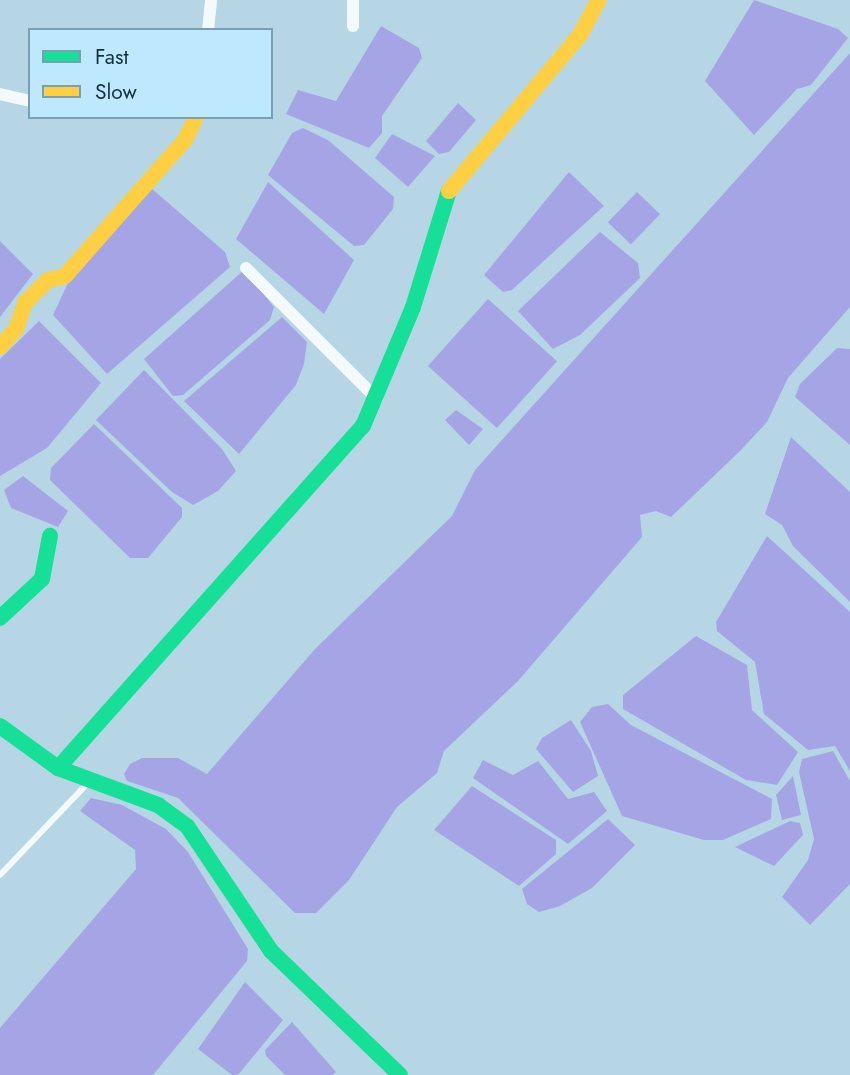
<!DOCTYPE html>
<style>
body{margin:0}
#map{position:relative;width:850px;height:1075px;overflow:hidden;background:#b6d6e6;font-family:Jost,sans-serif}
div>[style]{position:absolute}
.water>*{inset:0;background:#a5a5e6;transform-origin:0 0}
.lane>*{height:6px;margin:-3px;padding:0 3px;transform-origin:3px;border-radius:3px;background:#f4f9fb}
.street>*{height:12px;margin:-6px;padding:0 6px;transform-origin:6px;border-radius:6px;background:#f4f9fb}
.fast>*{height:16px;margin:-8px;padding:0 8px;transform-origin:8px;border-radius:8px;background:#16e098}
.slow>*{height:16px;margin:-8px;padding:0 8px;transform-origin:8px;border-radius:8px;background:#ffcf43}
span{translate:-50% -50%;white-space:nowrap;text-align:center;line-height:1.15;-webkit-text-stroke:5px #bde8fe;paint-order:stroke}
.legend{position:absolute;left:28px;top:28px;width:245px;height:91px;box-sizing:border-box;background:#bde8fe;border:2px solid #799fb2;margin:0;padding:9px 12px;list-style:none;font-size:21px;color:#123140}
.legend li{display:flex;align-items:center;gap:14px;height:35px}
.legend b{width:35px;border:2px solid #799fb2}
</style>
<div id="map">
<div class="water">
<i style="clip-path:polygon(754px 0,838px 29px,848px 38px,811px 85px,797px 89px,754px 135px,705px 81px)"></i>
<i style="clip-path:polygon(381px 26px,419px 48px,422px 58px,382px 116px,382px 133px,369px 148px,286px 114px,298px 90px,336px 101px)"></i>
<i style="clip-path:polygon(850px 53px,850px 307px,788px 378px,767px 422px,741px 450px,671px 517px,656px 511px,640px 515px,642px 537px,518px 681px,444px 751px,437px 773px,397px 807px,349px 880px,316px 913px,295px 913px,178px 798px,127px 781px,124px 774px,130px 764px,142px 758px,178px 758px,207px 774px,315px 649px,452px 516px,475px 470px)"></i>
<i style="clip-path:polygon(458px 103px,476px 120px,449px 152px,439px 154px,426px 141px)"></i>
<i style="clip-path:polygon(303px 128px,328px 140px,394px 197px,393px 209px,364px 245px,354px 246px,268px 175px,292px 133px)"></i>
<i style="clip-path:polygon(392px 134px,435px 156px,408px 187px,375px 158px)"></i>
<i style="clip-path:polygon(569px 172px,604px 206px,512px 290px,503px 292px,484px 275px)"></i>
<i style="clip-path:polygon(268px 182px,354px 260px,324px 314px,236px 239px)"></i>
<i style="clip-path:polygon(151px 188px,225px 252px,230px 267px,107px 374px,53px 315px,74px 270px)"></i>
<i style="left:637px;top:192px;width:32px;height:42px;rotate:44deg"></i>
<i style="clip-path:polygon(600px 232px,638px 263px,640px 278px,580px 335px,553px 349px,518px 311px)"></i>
<i style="clip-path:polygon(0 241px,33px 274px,0 317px)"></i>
<i style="clip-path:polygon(244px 270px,274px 307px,270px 320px,183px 395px,173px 396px,144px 359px)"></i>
<i style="left:488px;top:299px;width:93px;height:90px;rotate:42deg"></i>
<i style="clip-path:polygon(282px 317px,307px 342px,304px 364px,296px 385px,239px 454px,184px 401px)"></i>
<i style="clip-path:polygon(39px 321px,101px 383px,47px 448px,0 476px,0 359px)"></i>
<i style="clip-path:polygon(837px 348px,850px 349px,850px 445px,795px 397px,800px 384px)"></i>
<i style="clip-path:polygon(144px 370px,222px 449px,236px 471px,218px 491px,193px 505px,172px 492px,96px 420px)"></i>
<i style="clip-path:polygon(456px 410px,483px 429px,469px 445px,445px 420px)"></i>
<i style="clip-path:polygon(94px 424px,182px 508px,182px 517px,148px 558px,130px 558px,50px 480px,51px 468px)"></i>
<i style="clip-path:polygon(791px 437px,850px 492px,850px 602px,793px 546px,782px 525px,765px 514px)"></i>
<i style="clip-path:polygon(23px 476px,68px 511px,58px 527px,11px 508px,4px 490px)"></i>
<i style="clip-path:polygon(767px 536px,850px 612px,850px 771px,835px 746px,808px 750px,764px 714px,755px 662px,717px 631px,716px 622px)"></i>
<i style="clip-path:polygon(696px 636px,747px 665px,752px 710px,798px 752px,777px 785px,746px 780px,623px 709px,623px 695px)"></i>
<i style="clip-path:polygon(608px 704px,631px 725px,772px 799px,771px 819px,723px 840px,704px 840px,622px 816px,580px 722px,592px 707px)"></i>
<i style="clip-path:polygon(571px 720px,591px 751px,598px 776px,573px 792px,536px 749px,542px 738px)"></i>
<i style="clip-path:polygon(833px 751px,850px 781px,850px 884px,810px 925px,782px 897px,808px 860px,814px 839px,799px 772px,802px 759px)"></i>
<i style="clip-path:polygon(483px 760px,513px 775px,538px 761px,568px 799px,594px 792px,607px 811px,568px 844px,473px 778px)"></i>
<i style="clip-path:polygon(793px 776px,801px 815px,782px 820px,776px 795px)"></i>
<i style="clip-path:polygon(472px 786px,556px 840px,556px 854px,519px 886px,434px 830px)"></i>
<i style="clip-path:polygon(91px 798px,122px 805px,166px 829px,188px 852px,248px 949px,247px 961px,153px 1075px,0 1075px,0 1028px,136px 869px,135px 850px,80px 811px)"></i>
<i style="clip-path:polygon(608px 819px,635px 845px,592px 888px,560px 906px,539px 912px,527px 904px,522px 889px)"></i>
<i style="clip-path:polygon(790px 821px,800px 823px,803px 835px,774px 866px,735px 847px)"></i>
<i style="clip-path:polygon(245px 982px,283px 1020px,238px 1075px,232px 1075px,198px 1049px)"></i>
<i style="clip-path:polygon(292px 1022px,336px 1072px,333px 1075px,285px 1075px,266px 1056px,265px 1050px)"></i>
</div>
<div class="lane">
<i style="left:0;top:875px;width:127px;rotate:-46.3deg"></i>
</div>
<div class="street">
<i style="left:353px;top:0;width:26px;rotate:90deg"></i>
<i style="left:208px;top:30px;width:30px;rotate:-84deg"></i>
<i style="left:0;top:94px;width:31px;rotate:13deg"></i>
<i style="left:246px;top:268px;width:185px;rotate:45deg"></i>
</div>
<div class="fast">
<i style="left:0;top:618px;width:57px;rotate:-42.9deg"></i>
<i style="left:42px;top:579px;width:44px;rotate:-79.5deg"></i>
<i style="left:0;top:726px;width:72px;rotate:35.9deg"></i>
<i style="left:58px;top:768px;width:107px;rotate:20.3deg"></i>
<i style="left:158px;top:805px;width:36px;rotate:36deg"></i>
<i style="left:187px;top:826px;width:151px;rotate:56.1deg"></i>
<i style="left:271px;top:951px;width:179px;rotate:43.9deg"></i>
<i style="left:58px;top:768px;width:458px;rotate:-48.3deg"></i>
<i style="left:363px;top:426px;width:129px;rotate:-67.2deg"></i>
<i style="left:413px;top:307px;width:121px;rotate:-72.8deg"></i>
</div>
<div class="slow">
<i style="left:449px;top:191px;width:204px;rotate:-50deg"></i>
<i style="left:580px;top:35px;width:40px;rotate:-62deg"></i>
<i style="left:0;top:347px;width:24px;rotate:-48deg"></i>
<i style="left:16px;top:329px;width:28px;rotate:-71deg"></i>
<i style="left:25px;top:303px;width:33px;rotate:-45deg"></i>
<i style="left:48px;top:280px;width:17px;rotate:-13deg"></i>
<i style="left:65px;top:276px;width:181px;rotate:-48.6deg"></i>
<i style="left:185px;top:140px;width:25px;rotate:-64deg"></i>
</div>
<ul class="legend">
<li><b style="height:9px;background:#16e098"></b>Fast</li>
<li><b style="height:9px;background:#ffcf43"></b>Slow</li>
</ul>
</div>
